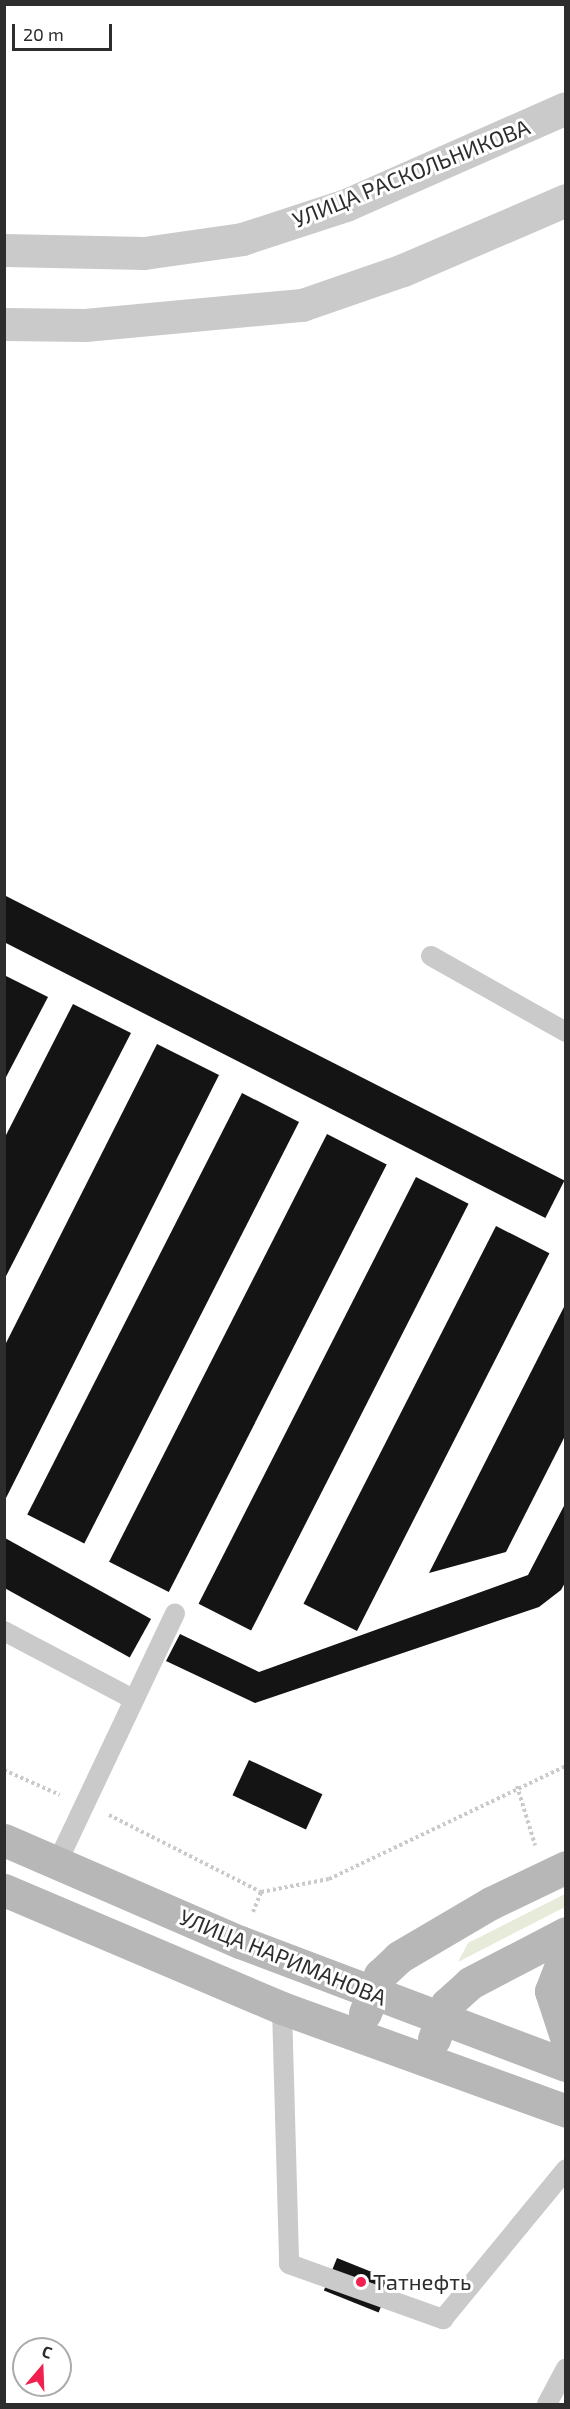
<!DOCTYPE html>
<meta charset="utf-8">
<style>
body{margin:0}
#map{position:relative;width:570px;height:2409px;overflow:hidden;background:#fff;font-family:"Exo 2",sans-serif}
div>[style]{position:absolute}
.green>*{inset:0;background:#e6ecd9}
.building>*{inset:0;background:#141414;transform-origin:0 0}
.path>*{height:4px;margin-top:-2px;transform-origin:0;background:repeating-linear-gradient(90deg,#cacaca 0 3px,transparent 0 6px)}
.service>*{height:20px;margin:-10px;padding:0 10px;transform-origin:10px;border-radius:10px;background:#cacaca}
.tertiary>*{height:33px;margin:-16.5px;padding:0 16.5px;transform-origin:16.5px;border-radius:16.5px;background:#cacaca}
.secondary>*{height:33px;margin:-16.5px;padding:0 16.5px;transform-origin:16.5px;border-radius:16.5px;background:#b7b7b7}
.dots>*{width:16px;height:16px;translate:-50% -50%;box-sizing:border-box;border:3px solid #fff;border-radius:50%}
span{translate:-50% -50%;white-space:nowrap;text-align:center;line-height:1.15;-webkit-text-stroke:6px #fff;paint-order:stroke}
.street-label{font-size:22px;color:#2d2d2d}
.poi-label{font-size:22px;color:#2d2d2d}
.left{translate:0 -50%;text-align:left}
.frame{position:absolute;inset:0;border:6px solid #2d2d2d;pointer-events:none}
.north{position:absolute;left:12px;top:2337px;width:60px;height:60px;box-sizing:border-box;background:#fff;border:2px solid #ababab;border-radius:50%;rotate:19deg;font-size:16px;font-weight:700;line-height:24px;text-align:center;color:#2d2d2d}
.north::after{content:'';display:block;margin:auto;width:21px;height:27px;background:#f2204e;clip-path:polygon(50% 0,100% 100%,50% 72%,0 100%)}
.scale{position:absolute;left:12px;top:24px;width:100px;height:27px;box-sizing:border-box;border:3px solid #2d2d2d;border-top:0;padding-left:8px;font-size:18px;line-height:21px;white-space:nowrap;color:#2d2d2d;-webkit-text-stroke:4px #fff;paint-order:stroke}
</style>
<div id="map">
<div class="green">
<i style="clip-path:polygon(565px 1894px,565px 1907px,458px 1962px,468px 1943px)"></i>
</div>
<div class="building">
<i style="left:4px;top:895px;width:629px;height:42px;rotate:27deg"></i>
<i style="clip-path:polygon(4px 975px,48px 997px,4px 1081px)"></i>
<i style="clip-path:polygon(73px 1004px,131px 1033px,4px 1280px,4px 1139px)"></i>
<i style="clip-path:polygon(157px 1044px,219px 1075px,4px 1502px,4px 1347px)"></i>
<i style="left:242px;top:1093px;width:64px;height:473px;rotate:27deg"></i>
<i style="left:327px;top:1134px;width:67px;height:480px;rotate:27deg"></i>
<i style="left:416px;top:1177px;width:59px;height:479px;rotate:27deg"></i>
<i style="left:496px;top:1226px;width:60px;height:424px;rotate:27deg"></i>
<i style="clip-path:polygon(566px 1303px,566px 1434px,506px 1552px,429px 1573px)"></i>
<i style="clip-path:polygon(566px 1502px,566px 1581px,561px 1590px,539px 1607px,255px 1703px,166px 1661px,180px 1634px,259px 1672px,528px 1575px)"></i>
<i style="left:5px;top:1538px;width:167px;height:44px;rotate:29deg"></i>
<i style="left:249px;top:1760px;width:81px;height:39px;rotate:25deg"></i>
<i style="left:337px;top:2258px;width:59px;height:35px;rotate:22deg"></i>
</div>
<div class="path">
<i style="left:4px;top:1770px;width:61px;rotate:24.1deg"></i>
<i style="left:517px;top:1786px;width:62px;rotate:73deg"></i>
<i style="left:109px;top:1815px;width:170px;rotate:26.9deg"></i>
<i style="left:253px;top:1912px;width:22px;rotate:-68deg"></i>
<i style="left:261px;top:1892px;width:69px;rotate:-10.8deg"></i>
<i style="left:329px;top:1879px;width:263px;rotate:-25.5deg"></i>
</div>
<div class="service">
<i style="left:431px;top:956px;width:155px;rotate:29.4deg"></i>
<i style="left:4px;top:1631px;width:146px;rotate:27.8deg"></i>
<i style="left:57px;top:1863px;width:276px;rotate:-64.7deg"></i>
<i style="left:282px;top:2008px;width:256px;rotate:88.4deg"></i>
<i style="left:289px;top:2264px;width:164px;rotate:19.7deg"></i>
<i style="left:443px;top:2319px;width:194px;rotate:-50.6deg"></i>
<i style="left:547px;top:2404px;width:40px;rotate:-62deg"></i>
</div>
<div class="tertiary">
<i style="left:4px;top:250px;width:140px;rotate:1.2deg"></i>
<i style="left:144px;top:253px;width:99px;rotate:-8.1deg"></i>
<i style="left:242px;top:239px;width:109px;rotate:-18.1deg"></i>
<i style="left:346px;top:205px;width:240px;rotate:-23.8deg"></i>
<i style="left:4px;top:324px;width:81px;rotate:0.7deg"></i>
<i style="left:85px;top:325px;width:218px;rotate:-5.3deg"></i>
<i style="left:302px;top:305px;width:107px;rotate:-19.1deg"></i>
<i style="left:403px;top:270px;width:177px;rotate:-23.2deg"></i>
</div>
<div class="secondary">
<i style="left:4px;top:1840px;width:257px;rotate:23.4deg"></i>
<i style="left:240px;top:1942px;width:348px;rotate:20.7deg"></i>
<i style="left:4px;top:1890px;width:302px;rotate:23deg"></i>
<i style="left:282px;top:2008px;width:302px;rotate:19.9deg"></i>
<i style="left:566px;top:1952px;width:42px;rotate:111deg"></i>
<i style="left:551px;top:1991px;width:48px;rotate:71.9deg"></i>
<i style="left:365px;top:2013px;width:41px;rotate:-68.5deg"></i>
<i style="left:380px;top:1975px;width:26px;rotate:-43deg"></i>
<i style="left:399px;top:1957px;width:107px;rotate:-30.4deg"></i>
<i style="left:491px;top:1903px;width:83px;rotate:-25.6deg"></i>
<i style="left:434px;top:2039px;width:37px;rotate:-70deg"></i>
<i style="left:447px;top:2004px;width:31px;rotate:-42deg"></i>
<i style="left:470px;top:1983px;width:108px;rotate:-27.5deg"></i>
</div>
<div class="dots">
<i style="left:361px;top:2282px;background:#f2204e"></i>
</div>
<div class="street-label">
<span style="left:411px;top:173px;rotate:-22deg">УЛИЦА РАСКОЛЬНИКОВА</span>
<span style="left:283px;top:1957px;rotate:22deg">УЛИЦА НАРИМАНОВА</span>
</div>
<div class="poi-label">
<span class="left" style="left:373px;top:2282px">Татнефть</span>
</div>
<div class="frame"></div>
<div class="north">С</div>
<div class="scale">20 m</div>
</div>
